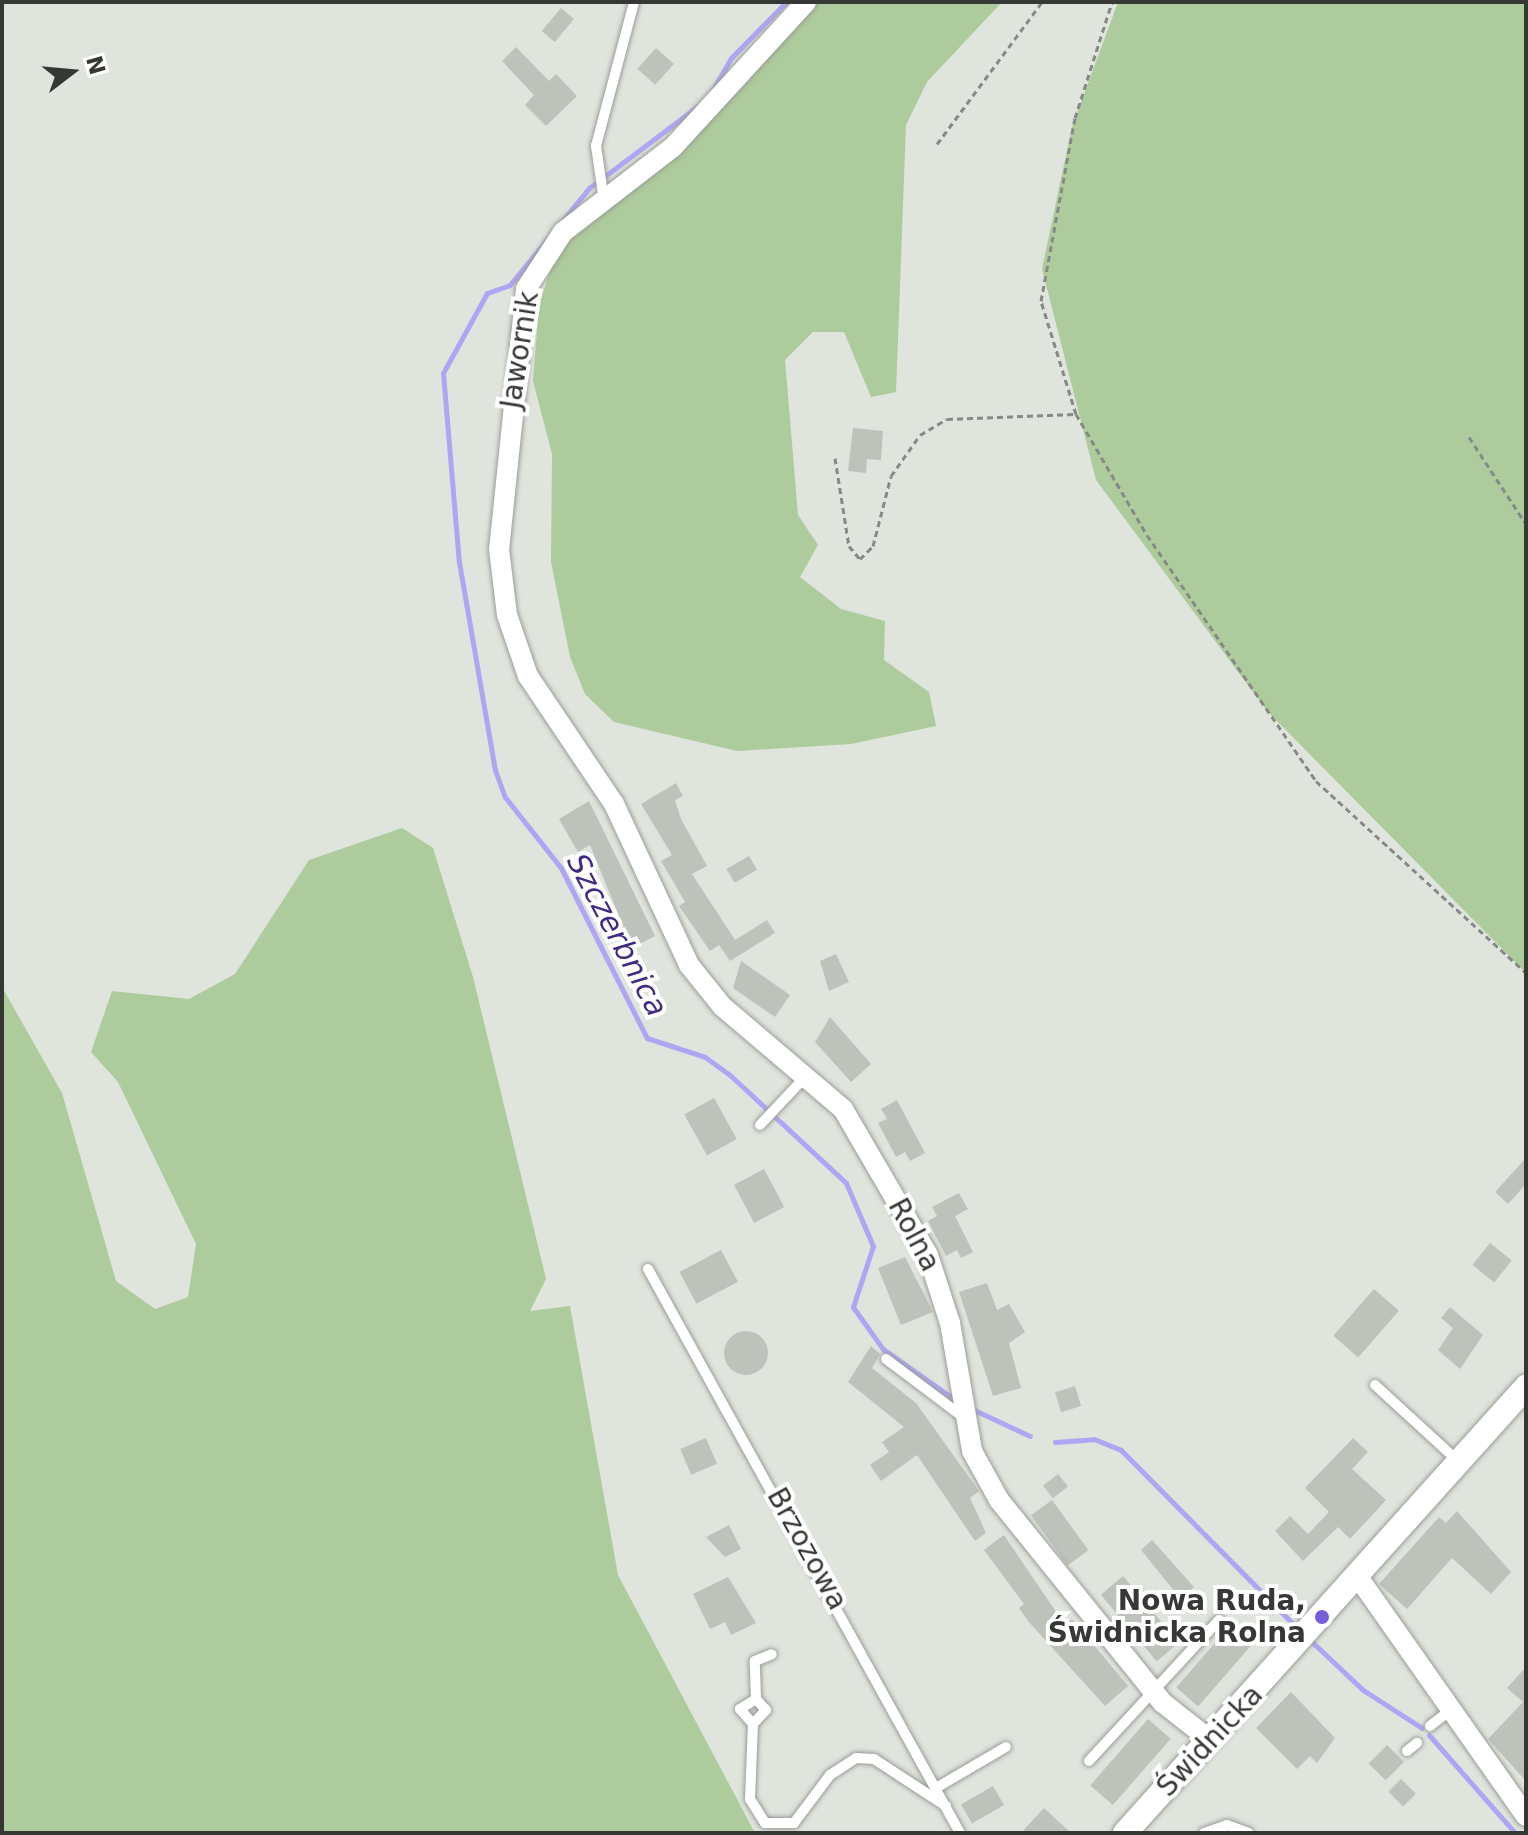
<!DOCTYPE html>
<meta charset="utf-8">
<style>
body{margin:0}
#map{position:relative;width:1528px;height:1835px;overflow:hidden;background:#dfe4dd;font-family:"DejaVu Sans",sans-serif}
div>[style]{position:absolute}
.green>*{inset:0;background:#adcb9c}
.stream>*{height:5px;margin:-2.5px;padding:0 2.5px;transform-origin:2.5px;border-radius:2.5px;background:#b0a5f3}
.building>*{inset:0;background:#bdc2bb;transform-origin:0 0}
.round{border-radius:50%}
.path>*{height:3px;margin-top:-1.5px;transform-origin:0;background:repeating-linear-gradient(90deg,#868985 0 6px,transparent 0 10px)}
.roads{filter:drop-shadow(0 0 2px #999e97) drop-shadow(0 0 2px #999e97)}
.service>*{height:10px;margin:-5px;padding:0 5px;transform-origin:5px;border-radius:5px;background:#fff}
.minor>*{height:20px;margin:-10px;padding:0 10px;transform-origin:10px;border-radius:10px;background:#fff}
.tertiary>*{height:24px;margin:-12px;padding:0 12px;transform-origin:12px;border-radius:12px;background:#fff}
.dots>*{width:22px;height:22px;translate:-50% -50%;box-sizing:border-box;border:4px solid #fff;border-radius:50%}
span{translate:-50% -50%;white-space:nowrap;text-align:center;line-height:1.15;-webkit-text-stroke:8px #fff;paint-order:stroke}
.street-label{font-size:28px;color:#363835}
.poi-label{font-size:28px;color:#363835;font-weight:700}
.right{translate:-100% -50%;text-align:right}
.water-label{font-size:30px;color:#412a82;font-style:italic}
.frame{position:absolute;inset:0;border:4px solid #363835;pointer-events:none}
.north{position:absolute;left:32px;top:32px;width:80px;height:80px;-webkit-text-stroke:6px #fff;paint-order:stroke;rotate:74deg;font-size:22px;font-weight:700;line-height:32px;text-align:center;color:#363835}
.north::after{content:'';display:block;margin:auto;width:28px;height:36px;background:#363835;clip-path:polygon(50% 0,100% 100%,50% 72%,0 100%)}
</style>
<div id="map">
<div class="green">
<i style="clip-path:polygon(806px 2px,1002px 2px,927px 82px,906px 125px,896px 392px,871px 397px,844px 332px,813px 332px,785px 360px,798px 515px,818px 545px,800px 577px,841px 609px,885px 621px,884px 660px,929px 692px,936px 726px,851px 744px,737px 751px,614px 722px,585px 694px,570px 657px,551px 562px,552px 454px,533px 381px,539px 305px,563px 232px,664px 153px)"></i>
<i style="clip-path:polygon(1118px 2px,1526px 2px,1526px 973px,1267px 711px,1096px 480px,1042px 269px,1072px 127px)"></i>
<i style="clip-path:polygon(402px 828px,433px 848px,473px 977px,546px 1279px,530px 1311px,570px 1306px,618px 1575px,755px 1833px,2px 1833px,2px 987px,62px 1093px,116px 1281px,155px 1309px,188px 1297px,196px 1244px,118px 1082px,91px 1052px,112px 991px,189px 999px,235px 974px,309px 860px)"></i>
</div>
<div class="stream">
<i style="left:711px;top:93px;width:40px;rotate:-60.3deg"></i>
<i style="left:731px;top:58px;width:78px;rotate:-45.5deg"></i>
<i style="left:698px;top:106px;width:136px;rotate:143deg"></i>
<i style="left:589px;top:188px;width:125px;rotate:129.2deg"></i>
<i style="left:510px;top:285px;width:24px;rotate:161deg"></i>
<i style="left:487px;top:293px;width:91px;rotate:118.8deg"></i>
<i style="left:443px;top:373px;width:190px;rotate:85.2deg"></i>
<i style="left:459px;top:562px;width:211px;rotate:80.2deg"></i>
<i style="left:495px;top:770px;width:29px;rotate:70deg"></i>
<i style="left:505px;top:797px;width:90px;rotate:51.7deg"></i>
<i style="left:561px;top:868px;width:191px;rotate:63.2deg"></i>
<i style="left:647px;top:1038px;width:61px;rotate:18.1deg"></i>
<i style="left:705px;top:1057px;width:32px;rotate:36deg"></i>
<i style="left:731px;top:1076px;width:157px;rotate:42.9deg"></i>
<i style="left:846px;top:1183px;width:69px;rotate:66.8deg"></i>
<i style="left:873px;top:1246px;width:64px;rotate:108.2deg"></i>
<i style="left:853px;top:1307px;width:52px;rotate:54.5deg"></i>
<i style="left:883px;top:1349px;width:92px;rotate:35.2deg"></i>
<i style="left:970px;top:1408px;width:66px;rotate:25deg"></i>
<i style="left:1055px;top:1442px;width:39px;rotate:-4deg"></i>
<i style="left:1094px;top:1439px;width:29px;rotate:22deg"></i>
<i style="left:1121px;top:1450px;width:255px;rotate:45.3deg"></i>
<i style="left:1310px;top:1640px;width:73px;rotate:43.3deg"></i>
<i style="left:1363px;top:1690px;width:70px;rotate:32.8deg"></i>
<i style="left:1429px;top:1735px;width:130px;rotate:48.7deg"></i>
</div>
<div class="building">
<i style="left:561px;top:8px;width:17px;height:30px;rotate:40deg"></i>
<i style="clip-path:polygon(516px 47px,549px 81px,556px 74px,577px 96px,546px 126px,525px 105px,534px 95px,502px 61px)"></i>
<i style="left:656px;top:48px;width:24px;height:28px;rotate:42deg"></i>
<i style="clip-path:polygon(853px 428px,883px 431px,881px 460px,867px 459px,866px 473px,848px 471px)"></i>
<i style="clip-path:polygon(676px 783px,683px 796px,675px 800px,681px 819px,707px 866px,692px 874px,735px 940px,767px 920px,775px 933px,730px 961px,719px 945px,710px 951px,679px 906px,685px 902px,661px 861px,672px 855px,641px 804px)"></i>
<i style="clip-path:polygon(589px 801px,655px 936px,632px 948px,590px 845px,578px 852px,559px 819px)"></i>
<i style="left:749px;top:856px;width:16px;height:26px;rotate:60deg"></i>
<i style="clip-path:polygon(836px 954px,849px 982px,829px 991px,820px 961px)"></i>
<i style="clip-path:polygon(741px 961px,790px 995px,775px 1017px,733px 988px)"></i>
<i style="clip-path:polygon(830px 1017px,871px 1064px,851px 1082px,815px 1042px)"></i>
<i style="left:714px;top:1098px;width:47px;height:34px;rotate:61deg"></i>
<i style="clip-path:polygon(897px 1100px,925px 1153px,910px 1161px,905px 1152px,896px 1157px,878px 1123px,887px 1119px,881px 1109px)"></i>
<i style="clip-path:polygon(1526px 1158px,1526px 1184px,1508px 1204px,1495px 1192px)"></i>
<i style="left:764px;top:1169px;width:43px;height:34px;rotate:62deg"></i>
<i style="clip-path:polygon(959px 1193px,968px 1209px,955px 1216px,973px 1252px,961px 1258px,957px 1250px,946px 1256px,928px 1221px,937px 1216px,932px 1207px)"></i>
<i style="left:1490px;top:1243px;width:28px;height:28px;rotate:39deg"></i>
<i style="left:721px;top:1250px;width:36px;height:47px;rotate:62deg"></i>
<i style="clip-path:polygon(905px 1257px,933px 1312px,901px 1325px,878px 1268px)"></i>
<i style="clip-path:polygon(987px 1283px,997px 1310px,1009px 1304px,1025px 1332px,1009px 1343px,1021px 1388px,993px 1396px,959px 1292px)"></i>
<i style="left:1374px;top:1289px;width:33px;height:62px;rotate:41deg"></i>
<i style="clip-path:polygon(1450px 1307px,1483px 1335px,1460px 1369px,1438px 1350px,1453px 1328px,1441px 1318px)"></i>
<i class="round" style="left:724px;top:1331px;width:44px;height:44px"></i>
<i style="clip-path:polygon(871px 1346px,880px 1354px,872px 1368px,916px 1403px,979px 1491px,970px 1498px,986px 1533px,975px 1541px,917px 1455px,881px 1481px,870px 1465px,889px 1452px,882px 1442px,904px 1427px,848px 1382px)"></i>
<i style="left:1075px;top:1386px;width:21px;height:21px;rotate:73deg"></i>
<i style="left:706px;top:1438px;width:28px;height:28px;rotate:67deg"></i>
<i style="clip-path:polygon(1353px 1438px,1368px 1452px,1352px 1469px,1386px 1500px,1350px 1539px,1338px 1527px,1303px 1561px,1275px 1531px,1290px 1516px,1308px 1534px,1329px 1512px,1305px 1488px)"></i>
<i style="left:1058px;top:1474px;width:16px;height:19px;rotate:52deg"></i>
<i style="left:1052px;top:1500px;width:62px;height:26px;rotate:54deg"></i>
<i style="clip-path:polygon(1457px 1511px,1511px 1572px,1491px 1594px,1452px 1558px,1407px 1609px,1379px 1584px,1439px 1517px,1446px 1523px)"></i>
<i style="clip-path:polygon(729px 1525px,741px 1549px,725px 1557px,706px 1537px)"></i>
<i style="clip-path:polygon(1004px 1535px,1065px 1625px,1072px 1619px,1128px 1686px,1105px 1706px,1028px 1621px,1019px 1608px,1024px 1604px,984px 1550px)"></i>
<i style="clip-path:polygon(1152px 1540px,1194px 1587px,1180px 1598px,1141px 1550px)"></i>
<i style="left:1123px;top:1576px;width:87px;height:29px;rotate:50deg"></i>
<i style="clip-path:polygon(728px 1577px,756px 1623px,731px 1635px,725px 1622px,710px 1629px,693px 1594px)"></i>
<i style="left:1234px;top:1621px;width:29px;height:88px;rotate:41deg"></i>
<i style="clip-path:polygon(1526px 1667px,1526px 1781px,1488px 1739px,1523px 1702px,1507px 1688px)"></i>
<i style="clip-path:polygon(1291px 1692px,1335px 1738px,1317px 1763px,1310px 1756px,1297px 1769px,1256px 1728px)"></i>
<i style="left:1148px;top:1719px;width:30px;height:88px;rotate:41deg"></i>
<i style="left:1387px;top:1745px;width:24px;height:26px;rotate:45deg"></i>
<i style="left:1401px;top:1779px;width:21px;height:18px;rotate:45deg"></i>
<i style="left:993px;top:1786px;width:22px;height:37px;rotate:60deg"></i>
<i style="clip-path:polygon(1044px 1808px,1071px 1833px,1021px 1833px)"></i>
</div>
<div class="path">
<i style="left:937px;top:144px;width:177px;rotate:-53.5deg"></i>
<i style="left:1076px;top:414px;width:140px;rotate:59.6deg"></i>
<i style="left:1147px;top:535px;width:298px;rotate:55.5deg"></i>
<i style="left:1316px;top:781px;width:285px;rotate:42.4deg"></i>
<i style="left:1469px;top:437px;width:104px;rotate:56.8deg"></i>
<i style="left:835px;top:458px;width:89px;rotate:81deg"></i>
<i style="left:849px;top:546px;width:17px;rotate:50deg"></i>
<i style="left:860px;top:559px;width:18px;rotate:-45deg"></i>
<i style="left:873px;top:546px;width:72px;rotate:-75.6deg"></i>
<i style="left:891px;top:476px;width:50px;rotate:-54.7deg"></i>
<i style="left:920px;top:435px;width:31px;rotate:-31deg"></i>
<i style="left:947px;top:419px;width:129px;rotate:-2.2deg"></i>
<i style="left:1076px;top:414px;width:118px;rotate:-107.2deg"></i>
<i style="left:1041px;top:301px;width:186px;rotate:-79.5deg"></i>
<i style="left:1075px;top:118px;width:122px;rotate:-72.3deg"></i>
</div>
<div class="roads">
<div class="service">
<i style="left:603px;top:194px;width:49px;rotate:-98.3deg"></i>
<i style="left:596px;top:146px;width:149px;rotate:-75.2deg"></i>
<i style="left:760px;top:1125px;width:69px;rotate:-46.8deg"></i>
<i style="left:648px;top:1269px;width:645px;rotate:61.05deg"></i>
<i style="left:886px;top:1359px;width:96px;rotate:37deg"></i>
<i style="left:1375px;top:1385px;width:114px;rotate:42.5deg"></i>
<i style="left:756px;top:1699px;width:38px;rotate:-92deg"></i>
<i style="left:755px;top:1661px;width:18px;rotate:-22deg"></i>
<i style="left:753px;top:1724px;width:20px;rotate:-131deg"></i>
<i style="left:740px;top:1709px;width:19px;rotate:-32deg"></i>
<i style="left:756px;top:1699px;width:15px;rotate:48deg"></i>
<i style="left:766px;top:1710px;width:19px;rotate:133deg"></i>
<i style="left:753px;top:1724px;width:75px;rotate:92.3deg"></i>
<i style="left:750px;top:1799px;width:28px;rotate:58deg"></i>
<i style="left:765px;top:1823px;width:29px"></i>
<i style="left:794px;top:1823px;width:60px;rotate:-53.1deg"></i>
<i style="left:830px;top:1775px;width:31px;rotate:-33deg"></i>
<i style="left:856px;top:1758px;width:18px;rotate:3deg"></i>
<i style="left:874px;top:1759px;width:86px;rotate:33.1deg"></i>
<i style="left:1430px;top:1726px;width:23px;rotate:-38deg"></i>
<i style="left:1407px;top:1751px;width:13px;rotate:-39deg"></i>
<i style="left:1089px;top:1761px;width:192px;rotate:-47.3deg"></i>
<i style="left:936px;top:1788px;width:81px;rotate:-30.4deg"></i>
<i style="left:1204px;top:1833px;width:24px;rotate:-19deg"></i>
<i style="left:1227px;top:1825px;width:23px;rotate:20deg"></i>
</div>
<div class="minor">
<i style="left:806px;top:2px;width:197px;rotate:132.5deg"></i>
<i style="left:673px;top:147px;width:139px;rotate:142.3deg"></i>
<i style="left:563px;top:232px;width:68px;rotate:123deg"></i>
<i style="left:526px;top:289px;width:261px;rotate:95.9deg"></i>
<i style="left:499px;top:549px;width:66px;rotate:83.1deg"></i>
<i style="left:507px;top:615px;width:65px;rotate:71deg"></i>
<i style="left:528px;top:676px;width:154px;rotate:56.1deg"></i>
<i style="left:614px;top:804px;width:178px;rotate:65deg"></i>
<i style="left:689px;top:965px;width:53px;rotate:51.2deg"></i>
<i style="left:722px;top:1006px;width:159px;rotate:40.4deg"></i>
<i style="left:843px;top:1109px;width:169px;rotate:59.8deg"></i>
<i style="left:928px;top:1255px;width:71px;rotate:72.1deg"></i>
<i style="left:950px;top:1323px;width:130px;rotate:80.2deg"></i>
<i style="left:972px;top:1451px;width:56px;rotate:61.1deg"></i>
<i style="left:999px;top:1500px;width:261px;rotate:51.1deg"></i>
<i style="left:1163px;top:1703px;width:60px;rotate:38.2deg"></i>
<i style="left:1358px;top:1577px;width:292px;rotate:54.9deg"></i>
</div>
<div class="tertiary">
<i style="left:1125px;top:1833px;width:600px;rotate:-48.04deg"></i>
</div>
</div>
<div class="dots">
<i style="left:1322px;top:1617px;background:#785dd8"></i>
</div>
<div class="street-label">
<span style="left:520px;top:350px;rotate:-81deg">Jawornik</span>
<span style="left:914px;top:1235px;rotate:62deg">Rolna</span>
<span style="left:807px;top:1549px;rotate:61deg">Brzozowa</span>
<span style="left:1210px;top:1741px;rotate:-47deg">Świdnicka</span>
</div>
<div class="poi-label">
<span class="right" style="left:1306px;top:1617px">Nowa Ruda,<br>Świdnicka Rolna</span>
</div>
<div class="water-label">
<span style="left:617px;top:935px;rotate:62deg">Szczerbnica</span>
</div>
<div class="frame"></div>
<div class="north">N</div>
</div>
